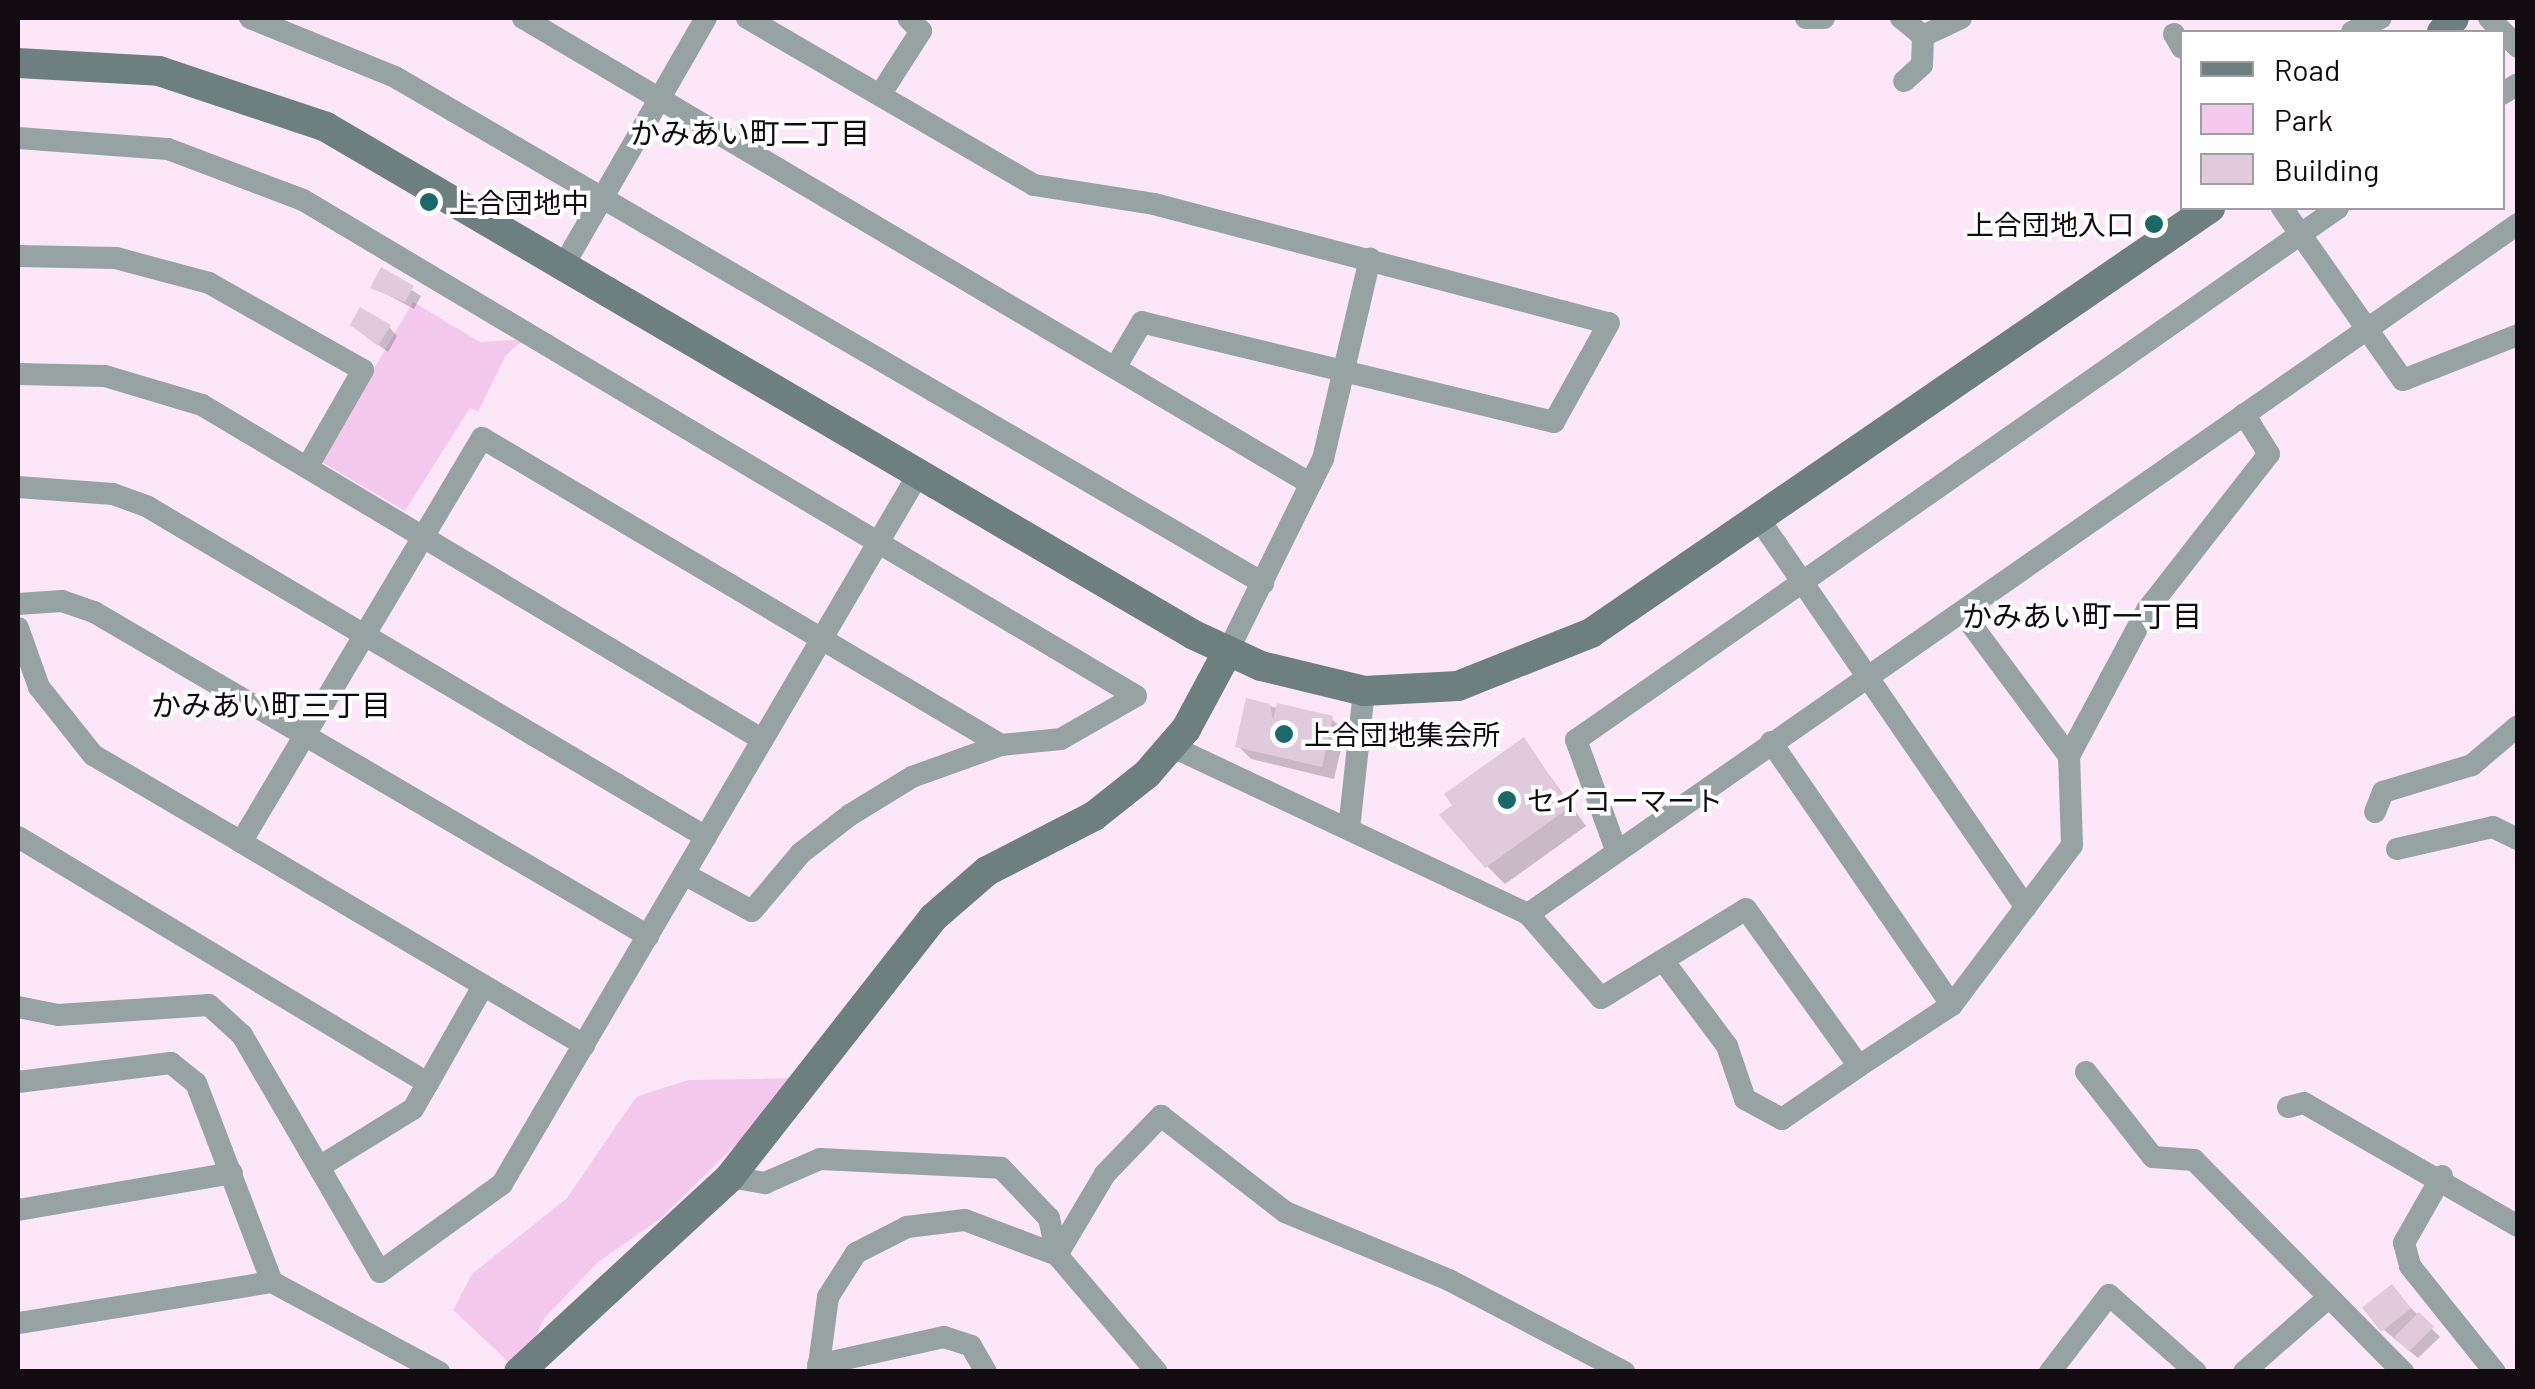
<!DOCTYPE html>
<meta charset="utf-8">
<style>
body{margin:0}
#map{position:relative;width:2535px;height:1389px;overflow:hidden;background:#fce7f8;font-family:Barlow,"Noto Sans JP",sans-serif}
div>[style]{position:absolute}
.green>*{inset:0;background:#f5c9ed}
.shadow>*{inset:0;background:#0003}
.building>*{inset:0;background:#dfcbdc;transform-origin:0 0}
.street>*{height:22px;margin:-11px;padding:0 11px;transform-origin:11px;border-radius:11px;background:#97a3a3}
.secondary>*{height:30px;margin:-15px;padding:0 15px;transform-origin:15px;border-radius:15px;background:#6d7f7f}
.dots>*{width:28px;height:28px;translate:-50% -50%;box-sizing:border-box;border:5px solid #fff;border-radius:50%}
span{translate:-50% -50%;white-space:nowrap;text-align:center;line-height:1.15;-webkit-text-stroke:8px #fff;paint-order:stroke}
.poi-label{font-size:28px;color:#120c11}
.left{translate:0 -50%;text-align:left}
.right{translate:-100% -50%;text-align:right}
.neighbourhood-label{font-size:30px;color:#120c11}
.frame{position:absolute;inset:0;border:20px solid #120c11;pointer-events:none}
.legend{position:absolute;left:2180px;top:30px;width:325px;height:180px;box-sizing:border-box;background:#fff;border:2px solid #a09ea0;margin:0;padding:12px 18px;list-style:none;font-size:30px;color:#120c11}
.legend li{display:flex;align-items:center;gap:20px;height:50px}
.legend b{width:50px;border:2px solid #a09ea0}
</style>
<div id="map">
<div class="green">
<i style="clip-path:polygon(413px 302px,480px 342px,525px 339px,506px 355px,478px 412px,470px 408px,405px 511px,320px 461px)"></i>
<i style="clip-path:polygon(804px 1078px,661px 1218px,597px 1263px,544px 1319px,518px 1371px,453px 1310px,472px 1274px,567px 1198px,636px 1097px,688px 1080px)"></i>
</div>
<div class="shadow">
<i style="clip-path:polygon(382px 271px,421px 296px,414px 309px,373px 287px)"></i>
<i style="clip-path:polygon(389px 327px,397px 336px,388px 352px,361px 332px)"></i>
<i style="clip-path:polygon(1269px 706px,1332px 719px,1345px 732px,1334px 779px,1251px 759px,1238px 746px)"></i>
<i style="clip-path:polygon(1524px 740px,1586px 826px,1505px 884px,1487px 866px)"></i>
<i style="clip-path:polygon(2399px 1296px,2440px 1337px,2418px 1358px,2384px 1330px)"></i>
</div>
<div class="building">
<i style="clip-path:polygon(381px 267px,414px 286px,405px 302px,370px 288px)"></i>
<i style="clip-path:polygon(360px 307px,391px 325px,378px 346px,350px 325px)"></i>
<i style="clip-path:polygon(1246px 698px,1270px 704px,1273px 720px,1277px 703px,1333px 716px,1322px 767px,1235px 747px)"></i>
<i style="clip-path:polygon(1524px 737px,1570px 807px,1485px 868px,1439px 815px,1452px 805px,1444px 794px)"></i>
<i style="left:2392px;top:1284px;width:31px;height:38px;rotate:52deg"></i>
<i style="left:2419px;top:1312px;width:21px;height:35px;rotate:45deg"></i>
</div>
<div class="street">
<i style="left:250px;top:18px;width:157px;rotate:22.1deg"></i>
<i style="left:395px;top:77px;width:1005px;rotate:30.24deg"></i>
<i style="left:523px;top:18px;width:915px;rotate:30.6deg"></i>
<i style="left:747px;top:18px;width:332px;rotate:30.2deg"></i>
<i style="left:1034px;top:185px;width:121px;rotate:9deg"></i>
<i style="left:1154px;top:204px;width:470px;rotate:14.7deg"></i>
<i style="left:1609px;top:323px;width:113px;rotate:119.1deg"></i>
<i style="left:1554px;top:422px;width:424px;rotate:-166.4deg"></i>
<i style="left:1142px;top:322px;width:53px;rotate:120.4deg"></i>
<i style="left:1806px;top:18px;width:18px"></i>
<i style="left:1901px;top:18px;width:28px;rotate:39deg"></i>
<i style="left:1923px;top:36px;width:29px;rotate:92deg"></i>
<i style="left:1922px;top:65px;width:24px;rotate:138deg"></i>
<i style="left:2489px;top:18px;width:41px;rotate:45deg"></i>
<i style="left:2352px;top:32px;width:32px;rotate:-26deg"></i>
<i style="left:2174px;top:34px;width:16px;rotate:60deg"></i>
<i style="left:1923px;top:36px;width:42px;rotate:-25.3deg"></i>
<i style="left:2502px;top:94px;width:19px;rotate:-32deg"></i>
<i style="left:880px;top:95px;width:76px;rotate:-57.4deg"></i>
<i style="left:921px;top:31px;width:18px;rotate:-135deg"></i>
<i style="left:18px;top:138px;width:150px;rotate:4.2deg"></i>
<i style="left:168px;top:149px;width:144px;rotate:20.7deg"></i>
<i style="left:303px;top:200px;width:969px;rotate:30.77deg"></i>
<i style="left:1136px;top:696px;width:86px;rotate:150.2deg"></i>
<i style="left:1061px;top:739px;width:60px;rotate:174.3deg"></i>
<i style="left:1001px;top:745px;width:603px;rotate:-149.39deg"></i>
<i style="left:482px;top:438px;width:470px;rotate:120.8deg"></i>
<i style="left:241px;top:842px;width:399px;rotate:30.6deg"></i>
<i style="left:2282px;top:208px;width:210px;rotate:54.9deg"></i>
<i style="left:2403px;top:380px;width:123px;rotate:-21.4deg"></i>
<i style="left:18px;top:256px;width:98px;rotate:1.2deg"></i>
<i style="left:116px;top:258px;width:96px;rotate:15deg"></i>
<i style="left:209px;top:283px;width:177px;rotate:29.5deg"></i>
<i style="left:363px;top:370px;width:111px;rotate:119.8deg"></i>
<i style="left:565px;top:263px;width:283px;rotate:-60.1deg"></i>
<i style="left:18px;top:374px;width:87px;rotate:1.3deg"></i>
<i style="left:105px;top:376px;width:101px;rotate:16.6deg"></i>
<i style="left:202px;top:405px;width:653px;rotate:30.84deg"></i>
<i style="left:18px;top:487px;width:95px;rotate:4.2deg"></i>
<i style="left:113px;top:494px;width:37px;rotate:20deg"></i>
<i style="left:148px;top:507px;width:648px;rotate:30.6deg"></i>
<i style="left:1759px;top:519px;width:471px;rotate:55.5deg"></i>
<i style="left:18px;top:604px;width:44px;rotate:-3.9deg"></i>
<i style="left:62px;top:601px;width:34px;rotate:19deg"></i>
<i style="left:94px;top:612px;width:642px;rotate:30.32deg"></i>
<i style="left:1962px;top:612px;width:179px;rotate:53.4deg"></i>
<i style="left:18px;top:628px;width:63px;rotate:70.4deg"></i>
<i style="left:39px;top:687px;width:87px;rotate:51.5deg"></i>
<i style="left:93px;top:755px;width:172px;rotate:30.4deg"></i>
<i style="left:1228px;top:651px;width:214px;rotate:-63.7deg"></i>
<i style="left:1323px;top:459px;width:206px;rotate:-76.8deg"></i>
<i style="left:1771px;top:742px;width:319px;rotate:55.5deg"></i>
<i style="left:1173px;top:747px;width:392px;rotate:25.2deg"></i>
<i style="left:1528px;top:914px;width:1207px;rotate:-34.88deg"></i>
<i style="left:2375px;top:812px;width:22px;rotate:-68deg"></i>
<i style="left:2383px;top:792px;width:93px;rotate:-16.9deg"></i>
<i style="left:2472px;top:765px;width:60px;rotate:-40.3deg"></i>
<i style="left:1349px;top:829px;width:139px;rotate:-83.8deg"></i>
<i style="left:18px;top:837px;width:478px;rotate:31deg"></i>
<i style="left:428px;top:1083px;width:112px;rotate:-60.4deg"></i>
<i style="left:1615px;top:847px;width:114px;rotate:-110deg"></i>
<i style="left:1576px;top:740px;width:929px;rotate:-34.92deg"></i>
<i style="left:2397px;top:849px;width:98px;rotate:-12.9deg"></i>
<i style="left:2493px;top:827px;width:28px;rotate:26deg"></i>
<i style="left:684px;top:874px;width:77px;rotate:28.6deg"></i>
<i style="left:752px;top:911px;width:76px;rotate:-49.8deg"></i>
<i style="left:801px;top:853px;width:62px;rotate:-37.8deg"></i>
<i style="left:850px;top:815px;width:73px;rotate:-31.5deg"></i>
<i style="left:912px;top:777px;width:95px;rotate:-19.8deg"></i>
<i style="left:1528px;top:914px;width:111px;rotate:49deg"></i>
<i style="left:1601px;top:998px;width:170px;rotate:-31.5deg"></i>
<i style="left:1746px;top:909px;width:193px;rotate:54.3deg"></i>
<i style="left:1859px;top:1066px;width:111px;rotate:-33.3deg"></i>
<i style="left:1952px;top:1005px;width:200px;rotate:-53.1deg"></i>
<i style="left:2072px;top:845px;width:89px;rotate:-91.9deg"></i>
<i style="left:2069px;top:756px;width:166px;rotate:-61.9deg"></i>
<i style="left:2147px;top:610px;width:198px;rotate:-52deg"></i>
<i style="left:2269px;top:454px;width:47px;rotate:-122deg"></i>
<i style="left:1665px;top:963px;width:104px;rotate:53.2deg"></i>
<i style="left:1727px;top:1046px;width:56px;rotate:71.2deg"></i>
<i style="left:1745px;top:1099px;width:42px;rotate:28.4deg"></i>
<i style="left:1782px;top:1119px;width:93px;rotate:-34.5deg"></i>
<i style="left:18px;top:1007px;width:41px;rotate:11.3deg"></i>
<i style="left:58px;top:1015px;width:151px;rotate:-3.8deg"></i>
<i style="left:209px;top:1005px;width:45px;rotate:42.3deg"></i>
<i style="left:242px;top:1035px;width:274px;rotate:59.8deg"></i>
<i style="left:380px;top:1272px;width:150px;rotate:-35.8deg"></i>
<i style="left:502px;top:1184px;width:824px;rotate:-59.61deg"></i>
<i style="left:2086px;top:1072px;width:108px;rotate:51.8deg"></i>
<i style="left:2153px;top:1157px;width:41px;rotate:4.2deg"></i>
<i style="left:2194px;top:1160px;width:298px;rotate:45.4deg"></i>
<i style="left:18px;top:1082px;width:154px;rotate:-7.1deg"></i>
<i style="left:171px;top:1063px;width:32px;rotate:39deg"></i>
<i style="left:196px;top:1083px;width:213px;rotate:69.1deg"></i>
<i style="left:272px;top:1282px;width:257px;rotate:170.8deg"></i>
<i style="left:2288px;top:1107px;width:16px;rotate:-14deg"></i>
<i style="left:2304px;top:1103px;width:247px;rotate:29.9deg"></i>
<i style="left:319px;top:1167px;width:110px;rotate:-31.7deg"></i>
<i style="left:413px;top:1109px;width:30px;rotate:-60deg"></i>
<i style="left:2442px;top:1176px;width:77px;rotate:119.6deg"></i>
<i style="left:2404px;top:1243px;width:24px;rotate:75deg"></i>
<i style="left:2410px;top:1266px;width:136px;rotate:51.3deg"></i>
<i style="left:730px;top:1177px;width:36px;rotate:10deg"></i>
<i style="left:765px;top:1183px;width:60px;rotate:-23.6deg"></i>
<i style="left:820px;top:1159px;width:181px;rotate:2.8deg"></i>
<i style="left:1001px;top:1168px;width:69px;rotate:46.2deg"></i>
<i style="left:1049px;top:1218px;width:38px;rotate:78deg"></i>
<i style="left:18px;top:1210px;width:217px;rotate:-9.8deg"></i>
<i style="left:1057px;top:1255px;width:94px;rotate:-59.3deg"></i>
<i style="left:1105px;top:1174px;width:81px;rotate:-46deg"></i>
<i style="left:1161px;top:1116px;width:157px;rotate:37.7deg"></i>
<i style="left:1285px;top:1212px;width:178px;rotate:22.5deg"></i>
<i style="left:1449px;top:1280px;width:198px;rotate:27.7deg"></i>
<i style="left:272px;top:1282px;width:190px;rotate:28.3deg"></i>
<i style="left:818px;top:1365px;width:129px;rotate:-12.5deg"></i>
<i style="left:944px;top:1337px;width:28px;rotate:18deg"></i>
<i style="left:971px;top:1346px;width:30px;rotate:60deg"></i>
<i style="left:818px;top:1372px;width:76px;rotate:-82.4deg"></i>
<i style="left:828px;top:1297px;width:52px;rotate:-57.5deg"></i>
<i style="left:856px;top:1253px;width:57px;rotate:-27deg"></i>
<i style="left:907px;top:1227px;width:58px;rotate:-6.9deg"></i>
<i style="left:965px;top:1220px;width:98px;rotate:20.8deg"></i>
<i style="left:1057px;top:1255px;width:154px;rotate:49.5deg"></i>
<i style="left:2050px;top:1372px;width:97px;rotate:-52.5deg"></i>
<i style="left:2109px;top:1295px;width:116px;rotate:41.5deg"></i>
<i style="left:2244px;top:1372px;width:113px;rotate:-41.4deg"></i>
</div>
<div class="secondary">
<i style="left:2442px;top:32px;width:18px;rotate:-49deg"></i>
<i style="left:18px;top:63px;width:141px;rotate:3.2deg"></i>
<i style="left:159px;top:71px;width:176px;rotate:18.5deg"></i>
<i style="left:326px;top:127px;width:1006px;rotate:30.34deg"></i>
<i style="left:1194px;top:635px;width:74px;rotate:24.8deg"></i>
<i style="left:1261px;top:666px;width:106px;rotate:13.6deg"></i>
<i style="left:1364px;top:691px;width:94px;rotate:-3deg"></i>
<i style="left:1458px;top:686px;width:143px;rotate:-21.7deg"></i>
<i style="left:1591px;top:633px;width:751px;rotate:-34.47deg"></i>
<i style="left:519px;top:1372px;width:287px;rotate:-42.7deg"></i>
<i style="left:730px;top:1177px;width:330px;rotate:-51.9deg"></i>
<i style="left:934px;top:917px;width:70px;rotate:-41deg"></i>
<i style="left:987px;top:871px;width:120px;rotate:-27.2deg"></i>
<i style="left:1094px;top:816px;width:68px;rotate:-38.4deg"></i>
<i style="left:1147px;top:774px;width:60px;rotate:-49.1deg"></i>
<i style="left:1186px;top:729px;width:89px;rotate:-61.7deg"></i>
</div>
<div class="dots">
<i style="left:429px;top:202px;background:#1a6868"></i>
<i style="left:2154px;top:224px;background:#1a6868"></i>
<i style="left:1284px;top:734px;background:#1a6868"></i>
<i style="left:1507px;top:800px;background:#1a6868"></i>
</div>
<div class="poi-label">
<span class="left" style="left:449px;top:202px">上合団地中</span>
<span class="right" style="left:2134px;top:224px">上合団地入口</span>
<span class="left" style="left:1304px;top:734px">上合団地集会所</span>
<span class="left" style="left:1527px;top:800px">セイコーマート</span>
</div>
<div class="neighbourhood-label">
<span style="left:750px;top:132px">かみあい町二丁目</span>
<span style="left:2082px;top:615px">かみあい町一丁目</span>
<span style="left:271px;top:704px">かみあい町三丁目</span>
</div>
<div class="frame"></div>
<ul class="legend">
<li><b style="height:12px;background:#6d7f7f"></b>Road</li>
<li><b style="height:28px;background:#f5c9ed"></b>Park</li>
<li><b style="height:28px;background:#dfcbdc"></b>Building</li>
</ul>
</div>
